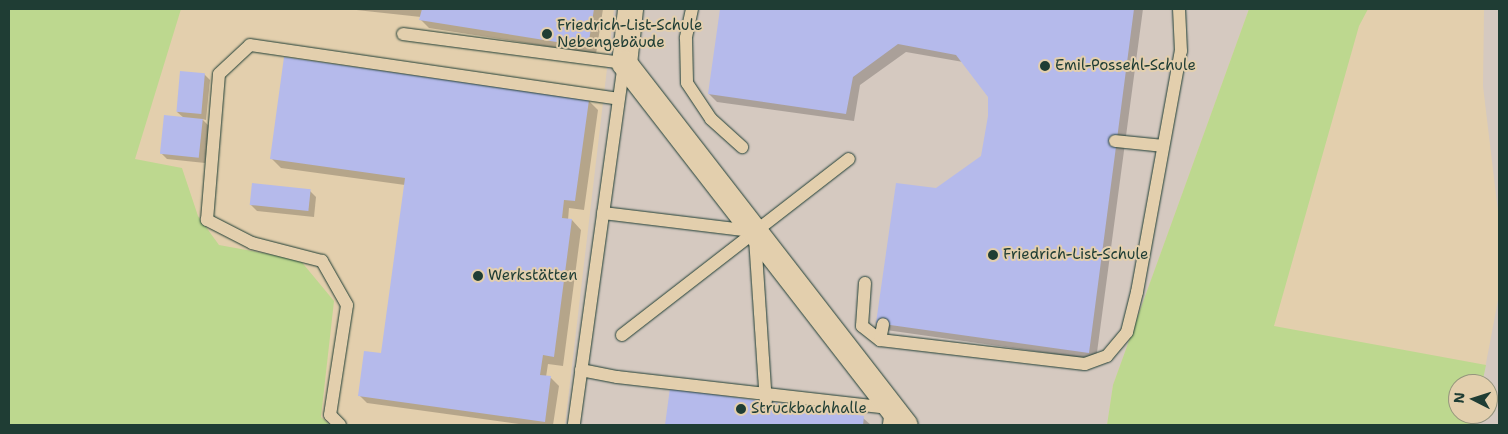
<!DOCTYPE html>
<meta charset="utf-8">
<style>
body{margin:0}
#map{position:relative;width:1508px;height:434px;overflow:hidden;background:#e3cfad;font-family:"Shantell Sans",sans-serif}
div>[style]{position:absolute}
.built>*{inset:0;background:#d5c9c0}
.green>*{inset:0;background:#bdd88f}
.shadow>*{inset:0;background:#0003}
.building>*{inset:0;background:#b5baeb;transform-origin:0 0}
.roads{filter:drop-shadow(0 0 1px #1f3d34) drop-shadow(0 0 1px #1f3d34)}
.service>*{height:12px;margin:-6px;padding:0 6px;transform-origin:6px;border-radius:6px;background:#e3cfad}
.minor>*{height:25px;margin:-12.5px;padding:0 12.5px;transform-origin:12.5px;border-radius:12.5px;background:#e3cfad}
.dots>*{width:14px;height:14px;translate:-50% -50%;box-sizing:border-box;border:2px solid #e3cfad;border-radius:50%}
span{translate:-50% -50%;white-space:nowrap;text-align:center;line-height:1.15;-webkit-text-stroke:4px #e3cfad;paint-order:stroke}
.poi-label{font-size:15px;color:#1f3d34}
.left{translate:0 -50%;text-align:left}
.frame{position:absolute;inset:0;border:10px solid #1f3d34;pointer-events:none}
.north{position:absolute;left:1448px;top:374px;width:50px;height:50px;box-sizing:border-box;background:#e3cfad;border:1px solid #95957d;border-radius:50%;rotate:275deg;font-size:14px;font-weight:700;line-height:20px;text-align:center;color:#1f3d34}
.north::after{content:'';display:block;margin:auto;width:18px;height:22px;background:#1f3d34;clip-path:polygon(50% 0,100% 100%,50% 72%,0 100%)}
</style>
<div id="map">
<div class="built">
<i style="clip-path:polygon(614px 9px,1249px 9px,1113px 385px,1107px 425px,565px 425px)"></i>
<i style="clip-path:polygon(1484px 9px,1499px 9px,1499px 220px,1483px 86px)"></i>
<i style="clip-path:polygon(1499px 295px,1499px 425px,1474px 425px,1476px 414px,1488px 414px,1488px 384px,1482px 384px)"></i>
</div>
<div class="green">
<i style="clip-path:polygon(9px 9px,181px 9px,135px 159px,182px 168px,198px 216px,219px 245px,300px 260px,334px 301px,321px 417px,330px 425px,9px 425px)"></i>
<i style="clip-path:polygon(1249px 9px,1368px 9px,1359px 26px,1274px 326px,1486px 365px,1482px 384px,1458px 384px,1458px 414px,1476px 414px,1474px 425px,1107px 425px,1113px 385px)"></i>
</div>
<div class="shadow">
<i style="clip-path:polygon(347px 9px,603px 9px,596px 54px,429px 28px,421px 20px,421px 17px)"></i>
<i style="clip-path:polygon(721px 9px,1143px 9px,1096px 360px,886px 330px,982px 157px,989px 116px,989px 97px,963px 62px,906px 52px,860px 85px,854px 121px,717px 102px,709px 94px)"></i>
<i style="clip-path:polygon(204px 74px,210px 80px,206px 120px,202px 119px,209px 126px,205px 163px,167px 159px,161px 153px,184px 118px,177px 112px)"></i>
<i style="clip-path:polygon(589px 101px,598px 110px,584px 210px,569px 208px,568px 220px,572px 220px,581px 230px,563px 366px,548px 364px,546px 377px,551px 378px,559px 386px,553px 425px,526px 425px,367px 403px,359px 395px,384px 355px,405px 185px,281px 168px,272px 159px)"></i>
<i style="clip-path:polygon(310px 191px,316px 197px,314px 217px,257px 211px,251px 205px)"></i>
<i style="clip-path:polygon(671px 390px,863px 418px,871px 425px,667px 425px)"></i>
</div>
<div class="building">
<i style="clip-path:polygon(422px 9px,594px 9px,588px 47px,419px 20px)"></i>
<i style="clip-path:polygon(720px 9px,1134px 9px,1089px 353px,876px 323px,896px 183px,936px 188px,981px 156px,988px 116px,988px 97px,956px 55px,898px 44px,853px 77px,846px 114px,708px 94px)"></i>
<i style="clip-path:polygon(284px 57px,589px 100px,575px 201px,564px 200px,562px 218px,572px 219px,554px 357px,543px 355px,540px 375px,551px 376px,545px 422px,358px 396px,364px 351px,381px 353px,405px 178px,270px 159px)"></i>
<i style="left:180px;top:71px;width:25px;height:41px;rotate:5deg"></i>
<i style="left:164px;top:115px;width:39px;height:39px;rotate:6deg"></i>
<i style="left:252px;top:183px;width:59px;height:22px;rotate:6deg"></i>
<i style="clip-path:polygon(670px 388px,864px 416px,863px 425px,665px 425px)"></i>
</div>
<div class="roads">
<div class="service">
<i style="left:692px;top:9px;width:30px;rotate:102deg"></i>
<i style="left:686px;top:38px;width:45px;rotate:88.7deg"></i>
<i style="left:687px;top:83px;width:43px;rotate:56.3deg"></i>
<i style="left:711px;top:119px;width:42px;rotate:42.1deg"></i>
<i style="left:403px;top:34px;width:223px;rotate:7.5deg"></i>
<i style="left:624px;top:63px;width:365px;rotate:97.9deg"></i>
<i style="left:1115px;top:141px;width:48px;rotate:5.9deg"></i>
<i style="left:603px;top:213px;width:150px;rotate:6.9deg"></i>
<i style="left:755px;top:238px;width:164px;rotate:86.2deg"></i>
<i style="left:865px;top:283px;width:43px;rotate:94deg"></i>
<i style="left:862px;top:326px;width:23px;rotate:38deg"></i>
<i style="left:880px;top:340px;width:206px;rotate:6.7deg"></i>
<i style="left:1085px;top:364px;width:23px;rotate:-20deg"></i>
<i style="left:1107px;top:356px;width:31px;rotate:-50deg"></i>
<i style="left:1127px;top:332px;width:41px;rotate:-76deg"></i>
<i style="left:1137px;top:292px;width:245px;rotate:-79.7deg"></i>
<i style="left:1181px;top:51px;width:42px;rotate:-92.7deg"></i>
<i style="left:622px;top:335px;width:287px;rotate:-37.8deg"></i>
<i style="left:880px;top:340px;width:16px;rotate:-79deg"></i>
<i style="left:581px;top:370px;width:37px;rotate:11deg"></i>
<i style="left:617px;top:377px;width:276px;rotate:6.5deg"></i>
<i style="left:891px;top:408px;width:17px;rotate:97deg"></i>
<i style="left:340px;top:425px;width:14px;rotate:-135deg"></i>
<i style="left:330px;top:415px;width:111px;rotate:-81.2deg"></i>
<i style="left:347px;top:305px;width:51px;rotate:-119.6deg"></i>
<i style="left:322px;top:261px;width:72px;rotate:-165.6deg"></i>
<i style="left:252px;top:243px;width:51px;rotate:-152.9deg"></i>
<i style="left:207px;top:220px;width:146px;rotate:-85.3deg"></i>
<i style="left:219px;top:74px;width:42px;rotate:-43.1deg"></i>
<i style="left:250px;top:45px;width:372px;rotate:8.3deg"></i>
</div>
<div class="minor">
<i style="left:630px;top:9px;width:54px;rotate:96.3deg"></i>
<i style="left:624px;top:63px;width:458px;rotate:52.2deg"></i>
</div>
</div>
<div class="dots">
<i style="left:547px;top:34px;background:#1f3d34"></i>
<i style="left:1045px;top:66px;background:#1f3d34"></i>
<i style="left:993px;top:255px;background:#1f3d34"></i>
<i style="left:478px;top:276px;background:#1f3d34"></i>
<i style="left:741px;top:409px;background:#1f3d34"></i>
</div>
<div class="poi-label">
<span class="left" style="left:557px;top:34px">Friedrich-List-Schule<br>Nebengebäude</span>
<span class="left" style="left:1055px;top:66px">Emil-Possehl-Schule</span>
<span class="left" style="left:1003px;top:255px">Friedrich-List-Schule</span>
<span class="left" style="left:488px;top:276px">Werkstätten</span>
<span class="left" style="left:751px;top:409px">Struckbachhalle</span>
</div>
<div class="frame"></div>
<div class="north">N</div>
</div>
